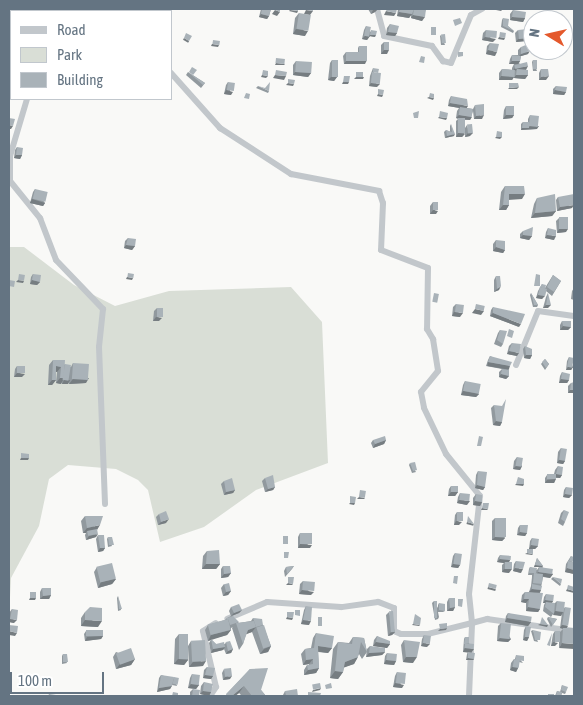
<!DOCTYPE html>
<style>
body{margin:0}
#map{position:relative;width:583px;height:705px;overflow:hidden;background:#f9f9f7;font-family:"Asap Condensed",sans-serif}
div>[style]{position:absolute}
.green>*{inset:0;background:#d9ded6}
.minor>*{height:6px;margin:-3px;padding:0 3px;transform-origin:3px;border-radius:3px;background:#c2c7cb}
.wall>*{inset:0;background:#91999e}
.shaded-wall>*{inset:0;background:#767d81;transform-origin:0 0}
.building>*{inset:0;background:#a9b2b8;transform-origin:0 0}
span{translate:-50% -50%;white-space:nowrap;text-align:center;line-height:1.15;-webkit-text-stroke:5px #fff;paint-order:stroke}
.frame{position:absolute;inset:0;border:10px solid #647482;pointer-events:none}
.legend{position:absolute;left:10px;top:10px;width:162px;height:90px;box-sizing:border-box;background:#fff;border:1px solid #c1c7cd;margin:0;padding:6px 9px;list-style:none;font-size:15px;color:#647482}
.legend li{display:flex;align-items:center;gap:10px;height:25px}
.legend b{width:25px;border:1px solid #c1c7cd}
.north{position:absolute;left:523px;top:10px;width:50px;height:50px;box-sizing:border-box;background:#fff;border:1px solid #c1c7cd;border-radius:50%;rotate:279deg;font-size:14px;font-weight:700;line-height:20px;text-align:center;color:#647482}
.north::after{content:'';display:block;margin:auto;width:18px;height:22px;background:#e4592c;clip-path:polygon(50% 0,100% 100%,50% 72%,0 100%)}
.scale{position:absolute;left:10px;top:672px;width:94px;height:22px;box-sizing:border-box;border:2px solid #647482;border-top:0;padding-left:6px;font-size:15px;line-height:18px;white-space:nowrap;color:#647482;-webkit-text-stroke:4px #fff;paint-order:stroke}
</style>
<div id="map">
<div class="green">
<i style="clip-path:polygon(9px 247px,24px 247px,74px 285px,115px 306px,169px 291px,291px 287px,322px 322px,328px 463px,256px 490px,204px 527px,160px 542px,148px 490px,138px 480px,116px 469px,68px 465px,49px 479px,39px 526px,11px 578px,9px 617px)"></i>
</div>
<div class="minor">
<i style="left:123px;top:9px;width:3px;rotate:45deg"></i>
<i style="left:377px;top:9px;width:28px;rotate:75deg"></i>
<i style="left:384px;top:36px;width:49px;rotate:11.8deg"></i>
<i style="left:432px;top:46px;width:19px;rotate:54deg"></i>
<i style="left:443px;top:61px;width:8px;rotate:14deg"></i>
<i style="left:451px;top:63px;width:52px;rotate:-67.4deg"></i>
<i style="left:471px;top:15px;width:13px;rotate:-29deg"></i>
<i style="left:66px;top:11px;width:3px;rotate:-45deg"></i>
<i style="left:171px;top:73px;width:74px;rotate:48.3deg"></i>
<i style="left:220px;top:128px;width:85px;rotate:32.9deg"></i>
<i style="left:291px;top:174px;width:90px;rotate:10.9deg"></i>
<i style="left:379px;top:191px;width:13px;rotate:72deg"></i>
<i style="left:383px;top:203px;width:47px;rotate:92.4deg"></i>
<i style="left:381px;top:250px;width:50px;rotate:21deg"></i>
<i style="left:428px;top:268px;width:61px;rotate:90.9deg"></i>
<i style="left:427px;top:329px;width:12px;rotate:59deg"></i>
<i style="left:433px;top:339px;width:32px;rotate:81deg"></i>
<i style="left:438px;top:371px;width:27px;rotate:129deg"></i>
<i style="left:421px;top:392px;width:16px;rotate:79deg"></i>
<i style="left:424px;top:408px;width:51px;rotate:64.4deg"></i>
<i style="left:446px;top:454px;width:54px;rotate:51deg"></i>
<i style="left:480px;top:496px;width:99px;rotate:96.4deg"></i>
<i style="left:469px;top:594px;width:29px;rotate:84deg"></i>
<i style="left:472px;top:623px;width:45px;rotate:166deg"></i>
<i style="left:428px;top:634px;width:27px;rotate:180deg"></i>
<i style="left:401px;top:634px;width:8px;rotate:-157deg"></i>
<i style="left:394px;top:631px;width:23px;rotate:-90deg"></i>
<i style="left:394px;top:608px;width:17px;rotate:-159deg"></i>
<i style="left:378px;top:602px;width:37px;rotate:172deg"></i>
<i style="left:341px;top:607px;width:74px;rotate:-176.1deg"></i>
<i style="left:267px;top:602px;width:43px;rotate:157deg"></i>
<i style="left:27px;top:99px;width:59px;rotate:106.6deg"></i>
<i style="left:10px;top:156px;width:25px;rotate:90deg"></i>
<i style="left:10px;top:181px;width:48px;rotate:51deg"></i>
<i style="left:40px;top:218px;width:45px;rotate:69.1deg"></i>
<i style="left:56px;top:260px;width:68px;rotate:46.2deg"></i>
<i style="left:103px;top:309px;width:38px;rotate:96deg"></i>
<i style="left:99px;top:347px;width:157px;rotate:87.8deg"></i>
<i style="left:516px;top:365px;width:58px;rotate:-67.8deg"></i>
<i style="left:538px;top:311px;width:36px;rotate:8deg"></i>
<i style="left:210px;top:696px;width:11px;rotate:-56deg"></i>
<i style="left:216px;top:687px;width:57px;rotate:-103.1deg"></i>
<i style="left:203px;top:631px;width:15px;rotate:-32deg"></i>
<i style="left:469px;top:696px;width:73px;rotate:-87.6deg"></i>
<i style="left:472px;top:623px;width:16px;rotate:-15deg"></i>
<i style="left:487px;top:619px;width:88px;rotate:7.9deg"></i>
</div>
<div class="wall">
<i style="clip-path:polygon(261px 9px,271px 9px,269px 16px,267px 19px,259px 17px)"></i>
<i style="clip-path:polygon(368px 9px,378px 9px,375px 12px,371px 14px)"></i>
<i style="clip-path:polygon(398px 9px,426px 9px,422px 21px,411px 18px,411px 15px,409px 18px,397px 16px)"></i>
<i style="clip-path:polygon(513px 10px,525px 18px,523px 22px,510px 20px,510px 14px)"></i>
<i style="clip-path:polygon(299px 13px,305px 36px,293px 34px,295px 18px)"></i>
<i style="clip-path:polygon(503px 18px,508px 26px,514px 31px,513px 33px,501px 27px,502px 20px)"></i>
<i style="clip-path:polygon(390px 24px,397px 33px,395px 36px,386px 35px,387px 28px)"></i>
<i style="clip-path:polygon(366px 26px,370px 31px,375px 37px,370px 36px,367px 40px,362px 39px,364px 30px)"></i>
<i style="clip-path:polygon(486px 30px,493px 42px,482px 40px,483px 33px)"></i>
<i style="clip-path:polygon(518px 30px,526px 41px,516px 42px,515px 33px)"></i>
<i style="clip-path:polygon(441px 35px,445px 45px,441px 45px,440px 36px)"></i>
<i style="clip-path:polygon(384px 42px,387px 54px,381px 54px,381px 45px)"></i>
<i style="clip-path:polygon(490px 43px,495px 56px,486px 54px,487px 46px)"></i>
<i style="clip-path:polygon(359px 46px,365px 64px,344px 64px,343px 56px,346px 52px,358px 52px,358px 48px)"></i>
<i style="clip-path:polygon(521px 47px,528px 54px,521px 56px,520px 61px,519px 63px,525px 70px,528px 75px,525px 79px,514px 78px,514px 77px,512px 80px,499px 80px,499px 73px,502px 69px,512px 70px,512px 68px,514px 64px,509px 64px,510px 59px,512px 55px,518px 55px,518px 50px)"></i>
<i style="clip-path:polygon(332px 60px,337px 77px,334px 81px,328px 80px,330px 63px)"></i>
<i style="clip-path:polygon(533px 60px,537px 71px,533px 71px,532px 62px)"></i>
<i style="clip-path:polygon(296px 61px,311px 73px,308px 77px,293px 75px,293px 65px)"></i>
<i style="clip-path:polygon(373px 68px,377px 87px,369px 86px,370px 76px)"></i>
<i style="clip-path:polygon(541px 69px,546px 80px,539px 80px,539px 73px)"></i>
<i style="clip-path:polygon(188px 72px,205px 83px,201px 88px,186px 75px)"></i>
<i style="clip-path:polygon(228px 82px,231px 95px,224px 94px,226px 85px)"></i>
<i style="clip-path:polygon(258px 86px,269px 91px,268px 93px,256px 88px)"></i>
<i style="clip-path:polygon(556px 86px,566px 92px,564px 95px,553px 94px,553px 89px)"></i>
<i style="clip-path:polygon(451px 96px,467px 108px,473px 109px,475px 105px,482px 119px,474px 119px,473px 111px,470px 120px,465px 120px,465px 128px,467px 125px,470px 136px,465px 137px,465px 133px,462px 137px,456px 137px,456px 121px,458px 119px,456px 118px,457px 111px,459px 108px,448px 106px,449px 100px)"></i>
<i style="clip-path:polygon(506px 106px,514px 115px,512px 118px,503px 119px,504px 110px)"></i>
<i style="clip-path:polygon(530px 115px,537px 129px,521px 130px,521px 124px,523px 122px,528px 122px,528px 119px)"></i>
<i style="clip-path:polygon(451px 124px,454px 136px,445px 138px,444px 132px,446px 130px,450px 132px,450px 126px)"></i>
<i style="clip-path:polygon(17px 147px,22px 155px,20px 159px,14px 158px,15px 150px)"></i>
<i style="clip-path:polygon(505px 186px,522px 199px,509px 199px,509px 205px,506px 210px,499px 210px,501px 192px)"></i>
<i style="clip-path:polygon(35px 189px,45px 203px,43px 206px,30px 203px,33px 192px)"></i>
<i style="clip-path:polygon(558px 197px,572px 208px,557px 211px,556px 200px)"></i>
<i style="clip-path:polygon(537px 198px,556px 211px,552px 216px,531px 218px,534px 204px)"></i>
<i style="clip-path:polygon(433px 202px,436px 214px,430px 214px,430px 206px)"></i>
<i style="clip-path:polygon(559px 218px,566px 232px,557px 233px,556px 221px)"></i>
<i style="clip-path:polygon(548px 228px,554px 240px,545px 238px,546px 232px)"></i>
<i style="clip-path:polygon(523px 231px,532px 236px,529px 240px,520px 238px,520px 234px)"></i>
<i style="clip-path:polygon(128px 238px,135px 246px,132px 250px,124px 248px,125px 241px)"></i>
<i style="clip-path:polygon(496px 240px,505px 250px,503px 253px,493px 251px,493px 244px)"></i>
<i style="clip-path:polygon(33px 274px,40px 282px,37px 285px,30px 284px,31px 277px)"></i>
<i style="clip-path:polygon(553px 275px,561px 281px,552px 296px,546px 291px,542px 299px,536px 298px,538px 291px,542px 284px,545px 288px)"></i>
<i style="clip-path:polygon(496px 276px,499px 290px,494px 292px,494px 280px)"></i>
<i style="clip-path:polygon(574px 288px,574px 300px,571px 299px,572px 291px)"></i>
<i style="clip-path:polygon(531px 293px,538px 305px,537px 307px,533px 307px,530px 295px)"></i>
<i style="clip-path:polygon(548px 293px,548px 308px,543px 308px,546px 297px)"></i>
<i style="clip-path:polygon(456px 304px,460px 317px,452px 316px,453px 307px)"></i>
<i style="clip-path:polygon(493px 307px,519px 327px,490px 316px,491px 310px)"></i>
<i style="clip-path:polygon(157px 308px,159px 321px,153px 321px,154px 311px)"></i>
<i style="clip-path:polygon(562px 321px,571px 327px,568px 330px,560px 330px,560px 325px)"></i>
<i style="clip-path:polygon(500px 330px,503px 344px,501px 347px,494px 344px,498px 333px)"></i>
<i style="clip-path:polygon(512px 343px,517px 356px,507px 354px,509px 346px)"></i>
<i style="clip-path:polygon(525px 346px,532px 355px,530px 359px,524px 358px,523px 349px)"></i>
<i style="clip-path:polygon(490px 356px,510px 366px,508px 370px,509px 376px,506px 379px,499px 377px,499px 372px,502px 369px,486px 366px,488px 360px)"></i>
<i style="clip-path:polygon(569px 357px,573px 367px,571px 370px,566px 370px,567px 361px)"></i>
<i style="clip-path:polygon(545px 359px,549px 364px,545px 370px,541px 364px)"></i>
<i style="clip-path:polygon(53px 360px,71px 367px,73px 363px,86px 383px,69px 384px,69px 382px,68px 384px,62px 384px,62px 382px,61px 384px,56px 383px,57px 372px,56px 372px,56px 380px,52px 385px,48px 385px,49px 365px)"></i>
<i style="clip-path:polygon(17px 366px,22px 377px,14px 377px,15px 369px)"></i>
<i style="clip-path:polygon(562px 372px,569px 380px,567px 383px,559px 383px,560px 376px)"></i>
<i style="clip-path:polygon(465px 381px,479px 394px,476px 397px,461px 395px,463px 385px)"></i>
<i style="clip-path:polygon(571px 383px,574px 393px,568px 393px,568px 386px)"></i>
<i style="clip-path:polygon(494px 405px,502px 422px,500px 426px,493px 425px,491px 408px)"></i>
<i style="clip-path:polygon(373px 440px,386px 440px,384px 444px,373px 448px,371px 443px)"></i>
<i style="clip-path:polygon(561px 448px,565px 461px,563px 464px,557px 463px,558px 452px)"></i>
<i style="clip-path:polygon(517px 457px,522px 466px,520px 470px,513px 469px,514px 461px)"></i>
<i style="clip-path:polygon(410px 463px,416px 472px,412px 473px,409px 465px)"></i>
<i style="clip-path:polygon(558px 466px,562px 475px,560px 478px,556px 478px,554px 483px,545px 483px,545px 478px,547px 475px,554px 474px,555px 470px)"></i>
<i style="clip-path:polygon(478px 471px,485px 487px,483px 490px,475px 488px,476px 475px)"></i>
<i style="clip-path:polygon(265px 478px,275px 487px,273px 490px,265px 492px,262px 481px)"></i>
<i style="clip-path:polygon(224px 481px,235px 490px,233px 493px,224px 495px,221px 484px)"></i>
<i style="clip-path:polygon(451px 486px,458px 492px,455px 496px,448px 496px,449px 489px)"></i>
<i style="clip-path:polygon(566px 487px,572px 495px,569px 498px,563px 497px,564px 490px)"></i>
<i style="clip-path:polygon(460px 493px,467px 505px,457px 503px,458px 497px)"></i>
<i style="clip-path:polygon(476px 494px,482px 502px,480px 506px,473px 505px,473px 498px)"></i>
<i style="clip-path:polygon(564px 510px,565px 522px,563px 526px,558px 523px,561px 513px)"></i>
<i style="clip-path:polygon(457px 512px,459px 525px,454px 525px,455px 515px)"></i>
<i style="clip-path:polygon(159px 514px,166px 523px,158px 525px,156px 517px)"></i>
<i style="clip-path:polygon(85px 516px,97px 530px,96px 537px,86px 540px,85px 535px,86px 533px,83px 533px,81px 521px)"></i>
<i style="clip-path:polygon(495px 518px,505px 538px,502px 541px,492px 540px,492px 521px)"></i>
<i style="clip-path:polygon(520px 525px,527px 533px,525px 536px,517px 535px,518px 528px)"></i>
<i style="clip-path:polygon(300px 533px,310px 548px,298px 548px,298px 537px)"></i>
<i style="clip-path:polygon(98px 535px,105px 548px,103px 551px,98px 552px,96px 539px)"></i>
<i style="clip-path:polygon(108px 537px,112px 546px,108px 547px,107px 539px)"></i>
<i style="clip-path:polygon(532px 538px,538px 546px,535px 549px,529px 549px,530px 541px)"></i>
<i style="clip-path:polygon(207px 551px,220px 564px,216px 569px,202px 569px,203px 556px)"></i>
<i style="clip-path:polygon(455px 553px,460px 565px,458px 568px,451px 567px,453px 556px)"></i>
<i style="clip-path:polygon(500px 555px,510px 560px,509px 562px,509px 573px,502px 572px,502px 565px,504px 563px,497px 562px,498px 558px)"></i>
<i style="clip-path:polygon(571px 556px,574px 574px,565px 572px,566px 564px)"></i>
<i style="clip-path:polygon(537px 558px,543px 566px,542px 567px,553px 574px,550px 578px,543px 577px,540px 593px,540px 609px,538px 612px,526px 611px,526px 603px,521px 602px,522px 595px,525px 592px,529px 592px,531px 586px,532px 577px,532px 575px,528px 575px,529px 569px,530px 567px,537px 570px,539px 567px,534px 567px)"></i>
<i style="clip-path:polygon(516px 561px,521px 573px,513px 571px,514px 564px)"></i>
<i style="clip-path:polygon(223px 566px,231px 573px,228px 577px,221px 578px,221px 569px)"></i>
<i style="clip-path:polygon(294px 566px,292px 569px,285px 577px,284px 571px,286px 567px)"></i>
<i style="clip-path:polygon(97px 567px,116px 579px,112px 584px,98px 588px,94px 572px)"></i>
<i style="clip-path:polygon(553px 577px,561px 584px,560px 586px,551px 579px)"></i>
<i style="clip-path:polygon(303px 581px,311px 595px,299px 594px,300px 584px)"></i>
<i style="clip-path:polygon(224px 584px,231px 591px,228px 595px,223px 596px,221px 588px)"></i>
<i style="clip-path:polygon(42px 588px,51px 595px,49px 599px,40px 599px,40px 592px)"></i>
<i style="clip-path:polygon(546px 594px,553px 601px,552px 603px,555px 603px,557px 601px,563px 610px,565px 607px,567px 628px,574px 628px,559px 648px,559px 633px,563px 629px,560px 628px,562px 613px,561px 616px,553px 614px,551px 617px,543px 611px,544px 605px,545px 603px,543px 603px,544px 597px)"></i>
<i style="clip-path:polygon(118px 596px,121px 610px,118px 611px,117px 598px)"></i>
<i style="clip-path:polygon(449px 598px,455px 607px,453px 611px,447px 611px,447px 602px)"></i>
<i style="clip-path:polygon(434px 601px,438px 608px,438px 605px,439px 603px,445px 611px,443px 612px,438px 612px,439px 617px,438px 619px,435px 620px,432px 603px)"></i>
<i style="clip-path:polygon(306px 606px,309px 625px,301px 624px,304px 610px)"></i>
<i style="clip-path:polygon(231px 607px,242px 610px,239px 613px,232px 616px,239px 623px,251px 621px,253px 618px,263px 625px,271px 646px,268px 652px,260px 654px,252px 632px,246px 634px,243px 644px,239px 650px,232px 628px,233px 627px,231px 628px,231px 630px,227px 635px,211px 639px,216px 644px,225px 644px,226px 642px,233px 649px,231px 653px,226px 654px,224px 649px,223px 650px,211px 653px,209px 643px,211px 640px,208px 641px,205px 630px,208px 625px,225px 620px,227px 618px,231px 616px,229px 611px)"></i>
<i style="clip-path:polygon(12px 609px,14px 623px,9px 622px,9px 613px)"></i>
<i style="clip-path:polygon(85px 612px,98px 627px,81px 626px,81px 618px)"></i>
<i style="clip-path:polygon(389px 612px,395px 632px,392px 635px,388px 636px,386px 615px)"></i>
<i style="clip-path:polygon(508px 613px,531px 622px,528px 626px,505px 622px,506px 616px)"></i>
<i style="clip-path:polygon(548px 617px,557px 619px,551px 627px,547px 619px)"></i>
<i style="clip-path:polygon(501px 623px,511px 639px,508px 642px,497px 641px,498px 626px)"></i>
<i style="clip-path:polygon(526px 626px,529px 637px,527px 641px,523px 640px,524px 630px)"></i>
<i style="clip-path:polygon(533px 630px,538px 642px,534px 641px,531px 631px)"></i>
<i style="clip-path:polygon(86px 631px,103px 636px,101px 639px,85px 641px,84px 634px)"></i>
<i style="clip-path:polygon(555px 631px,555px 646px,551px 646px,553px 634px)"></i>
<i style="clip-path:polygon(316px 633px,332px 648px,328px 653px,318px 652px,319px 668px,316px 673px,304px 675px,304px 670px,307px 665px,309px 665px,309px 664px,303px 665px,301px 654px,305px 649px,311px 648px,313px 638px)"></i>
<i style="clip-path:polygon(179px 634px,188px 646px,191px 641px,203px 666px,189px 667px,188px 647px,188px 660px,184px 665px,174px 664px,175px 639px)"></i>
<i style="clip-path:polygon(424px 635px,427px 647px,421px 646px,422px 639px)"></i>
<i style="clip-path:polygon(377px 636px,390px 644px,387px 648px,373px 646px,374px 640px)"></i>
<i style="clip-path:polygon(353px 637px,364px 638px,367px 652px,362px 659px,359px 654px,354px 664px,344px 667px,343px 672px,338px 679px,330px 678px,333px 649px,338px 642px,349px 643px)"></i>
<i style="clip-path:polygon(465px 637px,469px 643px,474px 659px,473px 660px,466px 660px,467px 654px,468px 652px,463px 652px,464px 639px)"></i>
<i style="clip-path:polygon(404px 640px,413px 663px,403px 662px,401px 645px)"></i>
<i style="clip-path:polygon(370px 646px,385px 652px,382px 655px,366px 657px,367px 649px)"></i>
<i style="clip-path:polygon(116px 652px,135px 659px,131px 665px,116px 669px,113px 657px)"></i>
<i style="clip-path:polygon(387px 653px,396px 661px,394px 665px,384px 664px,385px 656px)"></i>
<i style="clip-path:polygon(63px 654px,67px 663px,62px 664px,62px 656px)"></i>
<i style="clip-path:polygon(516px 655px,523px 663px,519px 662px,518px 668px,516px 672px,510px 670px,511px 663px,514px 659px,515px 659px)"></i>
<i style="clip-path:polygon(207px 667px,213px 676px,211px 679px,203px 678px,204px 670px)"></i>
<i style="clip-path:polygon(224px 669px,230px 679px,223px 680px,222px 673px)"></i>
<i style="clip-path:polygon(250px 669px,261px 690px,266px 696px,242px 696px,239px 693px,235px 696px,225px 696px)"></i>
<i style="clip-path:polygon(397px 672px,402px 688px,393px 687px,395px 676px)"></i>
<i style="clip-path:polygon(192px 674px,199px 685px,196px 689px,188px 688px,190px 678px)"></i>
<i style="clip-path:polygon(161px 675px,173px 679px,174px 677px,177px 686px,172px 685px,170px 689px,157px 692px,159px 678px)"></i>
<i style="clip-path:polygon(204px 682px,211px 692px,209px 696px,200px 694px,201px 686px)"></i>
<i style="clip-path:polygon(562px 685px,566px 692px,565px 694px,562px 693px,561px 696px,555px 696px,557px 691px,560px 692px)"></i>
<i style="clip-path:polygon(193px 689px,199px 696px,190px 696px,190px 692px)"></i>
<i style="clip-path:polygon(285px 691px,298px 696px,283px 696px,283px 695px)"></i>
</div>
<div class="shaded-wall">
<i style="clip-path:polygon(378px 9px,375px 12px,371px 14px,373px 10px)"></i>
<i style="clip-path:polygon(491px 9px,503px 9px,501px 11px)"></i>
<i style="clip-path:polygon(275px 10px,280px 12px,277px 16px,272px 14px)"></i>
<i style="clip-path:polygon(290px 10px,298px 11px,297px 13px,289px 11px)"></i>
<i style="clip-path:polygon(306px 10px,313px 11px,310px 15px,304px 14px)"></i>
<i style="clip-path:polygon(386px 11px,396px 13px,394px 16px,384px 15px)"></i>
<i style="clip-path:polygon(399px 12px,412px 14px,409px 18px,397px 16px)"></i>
<i style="clip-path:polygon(261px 14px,269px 16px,267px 19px,259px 17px)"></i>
<i style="clip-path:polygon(413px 15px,425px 17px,422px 21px,411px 18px)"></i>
<i style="clip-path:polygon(512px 17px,525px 18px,523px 22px,510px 20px)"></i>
<i style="clip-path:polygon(296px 29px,308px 31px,305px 36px,293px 34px)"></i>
<i style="clip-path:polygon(388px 32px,397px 33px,395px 36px,386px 35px)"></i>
<i style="clip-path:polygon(370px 35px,376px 35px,375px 37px,369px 36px)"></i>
<i style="clip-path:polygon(365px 36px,370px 36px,367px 40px,362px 39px)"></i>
<i style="clip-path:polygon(485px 37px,496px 39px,493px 42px,482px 40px)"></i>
<i style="clip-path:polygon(499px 37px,505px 38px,504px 40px,498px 39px)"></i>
<i style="left:184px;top:38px;width:6px;height:2px;rotate:31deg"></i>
<i style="clip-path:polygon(529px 38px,526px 41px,516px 42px,518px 39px)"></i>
<i style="clip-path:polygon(212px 44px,219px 45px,218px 47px,211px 46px)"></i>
<i style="clip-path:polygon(384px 50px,389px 50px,387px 54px,381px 54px)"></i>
<i style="clip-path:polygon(488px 50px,497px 52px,495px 56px,486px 54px)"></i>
<i style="clip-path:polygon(530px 51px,528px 54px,518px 57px,521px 54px)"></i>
<i style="clip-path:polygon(367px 60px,365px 64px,344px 64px,346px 61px)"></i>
<i style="clip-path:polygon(512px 61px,520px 61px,518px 64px,509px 64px)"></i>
<i style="clip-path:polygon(276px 63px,285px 64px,284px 65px,275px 65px)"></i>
<i style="clip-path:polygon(528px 66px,526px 70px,517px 69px,515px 71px,512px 72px,515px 68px)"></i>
<i style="clip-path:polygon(295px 72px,311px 73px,308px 77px,293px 75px)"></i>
<i style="clip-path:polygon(262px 75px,268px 76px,266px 78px,261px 77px)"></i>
<i style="clip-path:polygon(275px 75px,286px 76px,284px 80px,273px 78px)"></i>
<i style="clip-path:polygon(516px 75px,528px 75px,525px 79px,514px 78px)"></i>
<i style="clip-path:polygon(501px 76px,514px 77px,512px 80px,499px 80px)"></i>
<i style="clip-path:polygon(549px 76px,546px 80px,539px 80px,541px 77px)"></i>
<i style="clip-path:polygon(331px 77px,337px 77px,334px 81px,328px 80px)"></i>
<i style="clip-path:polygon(356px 77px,364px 77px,363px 79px,354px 79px)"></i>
<i style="clip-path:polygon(343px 82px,349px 82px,348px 84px,342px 84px)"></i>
<i style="clip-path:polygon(288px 83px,294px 84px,293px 86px,286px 85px)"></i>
<i style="clip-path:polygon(371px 83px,380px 84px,377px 87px,369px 86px)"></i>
<i style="clip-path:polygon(519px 87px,517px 89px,508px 89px,509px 88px)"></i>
<i style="clip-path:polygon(226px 90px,233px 92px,231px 95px,224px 94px)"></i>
<i style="clip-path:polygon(555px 90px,566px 92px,564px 95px,553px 94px)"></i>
<i style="clip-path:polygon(378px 94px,383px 95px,382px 97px,377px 96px)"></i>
<i style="clip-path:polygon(429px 97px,434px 98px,433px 100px,427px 98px)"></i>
<i style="clip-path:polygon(450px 103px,468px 106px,466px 109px,448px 106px)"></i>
<i style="clip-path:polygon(459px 115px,472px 117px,470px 120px,456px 118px)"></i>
<i style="clip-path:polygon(484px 115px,482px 119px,474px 119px,476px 116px)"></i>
<i style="clip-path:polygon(506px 115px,514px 115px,512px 118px,503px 119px)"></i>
<i style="clip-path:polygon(439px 117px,447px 118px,446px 120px,438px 118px)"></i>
<i style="clip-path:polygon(9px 125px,13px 126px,11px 129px,9px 129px)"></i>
<i style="clip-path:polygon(530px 126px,539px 126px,537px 129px,521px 130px,522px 128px,528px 128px)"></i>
<i style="clip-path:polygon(458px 133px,465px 134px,462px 137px,456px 137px)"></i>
<i style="clip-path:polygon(468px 133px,473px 133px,470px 136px,465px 137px)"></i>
<i style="clip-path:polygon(455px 134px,454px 136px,445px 138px,447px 136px)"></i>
<i style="clip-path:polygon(496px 137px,502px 137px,500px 139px,495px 138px)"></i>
<i style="clip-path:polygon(16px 155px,22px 155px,20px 159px,14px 158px)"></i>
<i style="clip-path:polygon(509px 194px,525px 194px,522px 199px,506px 200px)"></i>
<i style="clip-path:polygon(32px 199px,45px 203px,43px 206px,30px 203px)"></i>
<i style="clip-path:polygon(503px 205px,509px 205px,506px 210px,499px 210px)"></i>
<i style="clip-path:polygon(574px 205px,572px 208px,557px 211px,560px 207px)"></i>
<i style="clip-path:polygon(433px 210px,438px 211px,436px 214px,430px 214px)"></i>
<i style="clip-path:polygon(556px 211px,552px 216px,531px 218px,535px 213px)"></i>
<i style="clip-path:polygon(559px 229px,568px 229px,566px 232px,557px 233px)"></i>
<i style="clip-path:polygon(523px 235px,532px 236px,529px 240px,520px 238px)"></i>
<i style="clip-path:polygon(547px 235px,556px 236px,554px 240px,545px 238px)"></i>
<i style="clip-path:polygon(126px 245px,135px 246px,132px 250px,124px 248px)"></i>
<i style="clip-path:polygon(496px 247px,505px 250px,503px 253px,493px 251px)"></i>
<i style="clip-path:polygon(127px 277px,133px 278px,132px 280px,126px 279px)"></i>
<i style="clip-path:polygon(18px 280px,24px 281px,23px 283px,16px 282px)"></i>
<i style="clip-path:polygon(32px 280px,40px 282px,37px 285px,30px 284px)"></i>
<i style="clip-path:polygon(501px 286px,499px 290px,494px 292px,497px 289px)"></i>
<i style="clip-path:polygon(538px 295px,545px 296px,542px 299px,536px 298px)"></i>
<i style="clip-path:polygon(546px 305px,551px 305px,548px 308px,543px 308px)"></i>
<i style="clip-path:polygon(475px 309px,484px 311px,481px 315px,472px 313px)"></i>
<i style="clip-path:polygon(454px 312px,463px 313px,460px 317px,452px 316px)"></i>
<i style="clip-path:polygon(493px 313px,521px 324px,519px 327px,490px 316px)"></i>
<i style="clip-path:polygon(156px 317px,162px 318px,159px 321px,153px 321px)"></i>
<i style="clip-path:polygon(563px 326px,571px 327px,568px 330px,560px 330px)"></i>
<i style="clip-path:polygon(509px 351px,519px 353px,517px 356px,507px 354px)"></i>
<i style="clip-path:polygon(526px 355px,532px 355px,530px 359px,524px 358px)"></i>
<i style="left:488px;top:362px;width:22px;height:4px;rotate:10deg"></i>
<i style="clip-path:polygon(56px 366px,61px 367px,57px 372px,53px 371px)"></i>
<i style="clip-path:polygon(568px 367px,573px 367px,571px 370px,566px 370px)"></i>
<i style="clip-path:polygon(17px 373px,25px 374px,22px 377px,14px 377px)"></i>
<i style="clip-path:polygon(501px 374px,509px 376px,506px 379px,499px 377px)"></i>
<i style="clip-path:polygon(60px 378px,64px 378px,61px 384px,56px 383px)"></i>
<i style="clip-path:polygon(89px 378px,86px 383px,69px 384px,73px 379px)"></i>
<i style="clip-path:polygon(561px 379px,569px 380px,567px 383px,559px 383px)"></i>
<i style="clip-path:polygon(52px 380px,56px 380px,52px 385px,48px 385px)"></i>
<i style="clip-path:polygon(64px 380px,70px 380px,68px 384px,62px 384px)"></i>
<i style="clip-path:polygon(570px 390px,574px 390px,574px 393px,568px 393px)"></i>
<i style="clip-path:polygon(463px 391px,479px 394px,476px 397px,461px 395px)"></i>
<i style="clip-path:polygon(496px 421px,502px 422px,500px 426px,493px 425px)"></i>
<i style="clip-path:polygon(386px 440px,384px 444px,373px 448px,375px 444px)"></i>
<i style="clip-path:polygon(21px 458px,29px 458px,28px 460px,20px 460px)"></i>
<i style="clip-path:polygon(559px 460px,565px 461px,563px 464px,557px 463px)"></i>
<i style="clip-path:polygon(516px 466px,522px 466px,520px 470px,513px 469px)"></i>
<i style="clip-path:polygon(556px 474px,562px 475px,560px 478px,554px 477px)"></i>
<i style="clip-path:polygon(556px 479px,554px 483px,545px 483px,547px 480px)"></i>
<i style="clip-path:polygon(516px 484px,524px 484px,523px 486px,515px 485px)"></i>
<i style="clip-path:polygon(477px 485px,485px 487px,483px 490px,475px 488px)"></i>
<i style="clip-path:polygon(275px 487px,273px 490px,265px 492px,268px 489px)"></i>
<i style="clip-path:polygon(235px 490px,233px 493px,224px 495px,226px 492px)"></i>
<i style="clip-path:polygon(451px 492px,458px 492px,455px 496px,448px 496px)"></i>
<i style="clip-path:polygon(565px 494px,572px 495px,569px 498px,563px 497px)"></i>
<i style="clip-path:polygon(359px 497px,365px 498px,364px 499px,357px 499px)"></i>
<i style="clip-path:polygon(459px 500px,470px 501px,467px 505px,457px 503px)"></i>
<i style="clip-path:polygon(475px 501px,482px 502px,480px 506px,473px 505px)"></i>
<i style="clip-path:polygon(350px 503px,355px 503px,354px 505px,349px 504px)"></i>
<i style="clip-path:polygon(482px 508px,488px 509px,487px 510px,481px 510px)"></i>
<i style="clip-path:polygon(169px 519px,166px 523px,158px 525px,161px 522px)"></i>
<i style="clip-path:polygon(456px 521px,462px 522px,459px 525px,454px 525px)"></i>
<i style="left:467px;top:522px;width:7px;height:2px;rotate:16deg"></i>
<i style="clip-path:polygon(100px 525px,97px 530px,87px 531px,86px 533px,83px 533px,87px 528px)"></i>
<i style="clip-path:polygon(520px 532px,527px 533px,525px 536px,517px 535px)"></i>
<i style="clip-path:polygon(98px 534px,96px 537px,86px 540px,89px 536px)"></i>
<i style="clip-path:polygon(495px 537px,505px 538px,502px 541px,492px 540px)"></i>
<i style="clip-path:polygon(300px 544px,312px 545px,310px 548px,298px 548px)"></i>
<i style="clip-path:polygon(531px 545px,538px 546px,535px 549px,529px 549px)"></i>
<i style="clip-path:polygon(100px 548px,105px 548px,103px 551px,98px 552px)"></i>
<i style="clip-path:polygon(527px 553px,533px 554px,532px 555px,525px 554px)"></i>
<i style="clip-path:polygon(500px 559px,510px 560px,508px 564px,505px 562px,504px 563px,497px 562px)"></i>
<i style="clip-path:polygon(206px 564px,220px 564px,216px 569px,202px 569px)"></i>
<i style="clip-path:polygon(453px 564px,460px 565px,458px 568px,451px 567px)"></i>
<i style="clip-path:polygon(535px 565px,543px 566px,542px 567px,534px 567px)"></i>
<i style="clip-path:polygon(515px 568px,523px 569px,521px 573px,513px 571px)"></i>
<i style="clip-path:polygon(567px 568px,574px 570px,574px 574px,565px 572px)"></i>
<i style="clip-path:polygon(504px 569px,512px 569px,509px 573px,502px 572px)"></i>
<i style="clip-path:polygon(538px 572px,553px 574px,550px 578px,536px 575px)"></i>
<i style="clip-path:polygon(231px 573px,228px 577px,221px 578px,224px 574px)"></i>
<i style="clip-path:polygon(116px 579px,112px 584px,98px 588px,101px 582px)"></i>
<i style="clip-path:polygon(288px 583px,293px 584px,292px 585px,286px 585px)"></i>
<i style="left:488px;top:587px;width:8px;height:2px;rotate:14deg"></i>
<i style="clip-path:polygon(532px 589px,541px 590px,539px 594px,529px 592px)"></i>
<i style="clip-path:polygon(567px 589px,574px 591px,574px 593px,566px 591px)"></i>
<i style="clip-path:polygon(302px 590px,314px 592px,311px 595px,299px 594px)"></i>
<i style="clip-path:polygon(231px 591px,228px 595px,223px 596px,226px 592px)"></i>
<i style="clip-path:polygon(51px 595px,49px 599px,40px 599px,43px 596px)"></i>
<i style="clip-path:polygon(30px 598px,36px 598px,35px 600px,29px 600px)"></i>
<i style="clip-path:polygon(524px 599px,529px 599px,526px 603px,521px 602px)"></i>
<i style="clip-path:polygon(545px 600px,553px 601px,551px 604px,546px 602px,545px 603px,543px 603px)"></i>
<i style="clip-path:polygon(455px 607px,453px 611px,447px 611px,450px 608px)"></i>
<i style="clip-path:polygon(528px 607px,540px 609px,538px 612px,526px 611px)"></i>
<i style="clip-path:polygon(242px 610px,239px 613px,231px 616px,234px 613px)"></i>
<i style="clip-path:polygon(555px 611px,563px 612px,561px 616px,553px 615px)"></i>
<i style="clip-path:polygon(287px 617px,293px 618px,292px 620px,286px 619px)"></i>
<i style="clip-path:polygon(507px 618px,531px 622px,528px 626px,505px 622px)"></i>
<i style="clip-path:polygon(10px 619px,17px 620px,14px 623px,9px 622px)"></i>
<i style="clip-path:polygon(85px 620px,102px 621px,98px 627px,81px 626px)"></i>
<i style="clip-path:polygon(303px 620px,311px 621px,309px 625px,301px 624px)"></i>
<i style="clip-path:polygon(413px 624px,420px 625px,419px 626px,412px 625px)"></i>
<i style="clip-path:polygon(540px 624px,548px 625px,547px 627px,538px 625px)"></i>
<i style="clip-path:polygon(562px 625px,568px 626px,566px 629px,560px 628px)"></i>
<i style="clip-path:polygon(256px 627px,252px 632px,244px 635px,248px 630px)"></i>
<i style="clip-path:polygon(447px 628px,446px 630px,438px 631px,440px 629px)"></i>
<i style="clip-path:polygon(231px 630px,227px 635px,208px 641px,211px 635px)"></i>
<i style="clip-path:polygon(9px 631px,17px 633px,15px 636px,9px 635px)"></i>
<i style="clip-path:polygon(391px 632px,395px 632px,392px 635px,388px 636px)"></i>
<i style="clip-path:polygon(103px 636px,101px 639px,85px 641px,87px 637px)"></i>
<i style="clip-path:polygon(525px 637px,529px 637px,527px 641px,523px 640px)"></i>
<i style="clip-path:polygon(500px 638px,511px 639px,508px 642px,497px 641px)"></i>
<i style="clip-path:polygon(376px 642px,390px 644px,387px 648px,373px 646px)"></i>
<i style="clip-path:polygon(553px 642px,558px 643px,555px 646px,551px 646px)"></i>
<i style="clip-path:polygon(423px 643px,430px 644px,427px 647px,421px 646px)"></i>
<i style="clip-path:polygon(562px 643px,574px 644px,574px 649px,559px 648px)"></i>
<i style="clip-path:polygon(271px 646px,268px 652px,260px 654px,264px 649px)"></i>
<i style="clip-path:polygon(318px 646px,332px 648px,328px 653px,314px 651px)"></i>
<i style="clip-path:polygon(225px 647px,223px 650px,211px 653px,213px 649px)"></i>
<i style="clip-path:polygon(465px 648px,474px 649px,471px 653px,463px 652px)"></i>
<i style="clip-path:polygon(233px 649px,231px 653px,226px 654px,228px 651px)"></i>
<i style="clip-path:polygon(385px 652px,382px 655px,366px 657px,369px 653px)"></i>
<i style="clip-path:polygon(358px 657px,354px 664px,340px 669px,345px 662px)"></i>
<i style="clip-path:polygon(406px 657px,417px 657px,413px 663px,403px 662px)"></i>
<i style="clip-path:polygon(468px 658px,474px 659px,473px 660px,466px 660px)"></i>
<i style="clip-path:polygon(135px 659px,131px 665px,116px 669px,120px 664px)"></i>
<i style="clip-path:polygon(178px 659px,188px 660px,184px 665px,174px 664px)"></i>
<i style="clip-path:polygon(313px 659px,309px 664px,303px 665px,306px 660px)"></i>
<i style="clip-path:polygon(386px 660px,396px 661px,394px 665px,384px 664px)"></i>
<i style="clip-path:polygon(206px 661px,203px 666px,189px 667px,193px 662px)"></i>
<i style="clip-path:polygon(512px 667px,518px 668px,516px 672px,510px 670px)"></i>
<i style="clip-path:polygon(319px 668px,316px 673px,304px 675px,308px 670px)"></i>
<i style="clip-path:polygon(335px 671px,343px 672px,338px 679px,330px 678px)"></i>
<i style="clip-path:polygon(205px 675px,213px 676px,211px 679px,203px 678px)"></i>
<i style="clip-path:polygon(232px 676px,230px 679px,223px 680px,225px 677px)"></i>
<i style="clip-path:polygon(395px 683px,404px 685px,402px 688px,393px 687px)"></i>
<i style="clip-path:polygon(191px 684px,199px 685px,196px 689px,188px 688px)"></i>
<i style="clip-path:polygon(172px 686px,170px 689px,157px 692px,159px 688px)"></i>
<i style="clip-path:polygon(244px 686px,239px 693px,235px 696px,232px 696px)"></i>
<i style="clip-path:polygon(321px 688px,320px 690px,312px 692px,313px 690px)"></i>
<i style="clip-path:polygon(203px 691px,211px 692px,209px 696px,200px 694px)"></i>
</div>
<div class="building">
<i style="clip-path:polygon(262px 9px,271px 9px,269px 16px,261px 14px)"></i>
<i style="clip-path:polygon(275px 9px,280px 9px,280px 12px,275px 10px)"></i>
<i style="clip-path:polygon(291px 9px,298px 9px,298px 11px,290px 10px)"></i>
<i style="clip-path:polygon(306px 9px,313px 9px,313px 11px,306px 10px)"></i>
<i style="clip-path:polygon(387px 9px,397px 9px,396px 13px,386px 11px)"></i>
<i style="clip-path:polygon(400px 9px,414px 9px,412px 14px,399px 12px)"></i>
<i style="clip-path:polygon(414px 9px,426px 9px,425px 17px,413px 15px)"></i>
<i style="clip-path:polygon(513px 10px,526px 12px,525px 18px,512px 17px)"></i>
<i style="left:299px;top:13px;width:12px;height:16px;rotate:9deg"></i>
<i style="clip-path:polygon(460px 18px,462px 23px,455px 26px,453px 20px)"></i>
<i style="clip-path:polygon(503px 18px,509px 19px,508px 26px,514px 31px,503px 26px)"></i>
<i style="clip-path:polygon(390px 24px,399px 26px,397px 33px,388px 32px)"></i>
<i style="left:366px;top:26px;width:5px;height:10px;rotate:11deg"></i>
<i style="left:431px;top:27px;width:5px;height:8px"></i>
<i style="left:528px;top:29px;width:9px;height:10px;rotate:84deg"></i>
<i style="clip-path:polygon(371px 30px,377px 31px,376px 35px,370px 35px)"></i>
<i style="left:486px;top:30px;width:11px;height:7px;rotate:5deg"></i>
<i style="left:500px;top:32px;width:6px;height:5px;rotate:9deg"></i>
<i style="clip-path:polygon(186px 33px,192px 36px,189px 41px,184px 38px)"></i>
<i style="left:445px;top:34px;width:9px;height:4px;rotate:84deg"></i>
<i style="left:213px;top:40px;width:7px;height:4px;rotate:8deg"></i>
<i style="left:384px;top:42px;width:5px;height:8px"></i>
<i style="clip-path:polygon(490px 43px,499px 44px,497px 52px,488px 50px)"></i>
<i style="clip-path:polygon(528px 44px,530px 51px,521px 54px,521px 47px)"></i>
<i style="left:359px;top:46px;width:8px;height:6px"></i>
<i style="left:346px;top:52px;width:21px;height:9px"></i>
<i style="clip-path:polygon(458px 52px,463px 52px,463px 56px,458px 57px)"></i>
<i style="clip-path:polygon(512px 55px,521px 56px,520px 61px,512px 61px)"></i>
<i style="clip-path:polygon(421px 56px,425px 57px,424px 63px,419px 62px)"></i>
<i style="left:276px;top:58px;width:9px;height:5px;rotate:6deg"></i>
<i style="left:332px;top:60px;width:6px;height:17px"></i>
<i style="left:533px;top:60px;width:4px;height:9px"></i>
<i style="left:296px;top:61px;width:16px;height:11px;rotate:4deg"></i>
<i style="left:527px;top:62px;width:4px;height:13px;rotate:76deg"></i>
<i style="clip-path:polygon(192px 67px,197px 70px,193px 75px,189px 72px)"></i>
<i style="clip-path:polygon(373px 68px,379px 69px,378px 73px,373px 72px)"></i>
<i style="left:502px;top:69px;width:13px;height:7px;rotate:4deg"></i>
<i style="clip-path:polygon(517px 69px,528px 70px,528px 75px,516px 75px)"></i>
<i style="clip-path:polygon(541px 69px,548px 69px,549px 76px,541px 77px)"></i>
<i style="clip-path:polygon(263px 70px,268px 71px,268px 76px,262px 75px)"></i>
<i style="clip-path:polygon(276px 70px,287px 72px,286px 76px,275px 75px)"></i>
<i style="clip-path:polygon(188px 72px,205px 83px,203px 85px)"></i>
<i style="left:356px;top:72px;width:7px;height:5px"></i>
<i style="left:372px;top:72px;width:9px;height:11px;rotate:6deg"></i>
<i style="clip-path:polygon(344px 76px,350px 76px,349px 82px,343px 82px)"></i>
<i style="clip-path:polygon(288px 79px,295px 80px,294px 84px,288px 83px)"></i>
<i style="left:228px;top:82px;width:7px;height:8px;rotate:8deg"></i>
<i style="clip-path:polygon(270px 82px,269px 91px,258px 86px,265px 88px)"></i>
<i style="clip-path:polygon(509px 83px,518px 83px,519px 87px,509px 88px)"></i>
<i style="clip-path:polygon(556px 86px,567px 87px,566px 92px,555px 90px)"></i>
<i style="clip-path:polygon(378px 89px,384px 90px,383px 95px,378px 94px)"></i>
<i style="clip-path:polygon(246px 93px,250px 94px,249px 99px,244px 98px)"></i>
<i style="clip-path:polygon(430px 93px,434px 94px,434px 98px,429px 97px)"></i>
<i style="clip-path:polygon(451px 96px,467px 99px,468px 106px,450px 103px)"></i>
<i style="clip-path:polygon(484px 104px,484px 115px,476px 116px,475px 105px)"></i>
<i style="left:506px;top:106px;width:8px;height:9px"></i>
<i style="left:460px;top:107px;width:13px;height:8px;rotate:9deg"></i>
<i style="clip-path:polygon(419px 111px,418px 118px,414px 118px,413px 113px)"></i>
<i style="clip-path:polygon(440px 111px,448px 113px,447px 118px,439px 117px)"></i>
<i style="left:530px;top:115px;width:9px;height:11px;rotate:6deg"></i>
<i style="clip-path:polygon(9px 118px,15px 119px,13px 126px,9px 125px)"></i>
<i style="left:458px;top:118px;width:7px;height:15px"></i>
<i style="clip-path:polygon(523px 122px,529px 122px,529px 128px,522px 128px)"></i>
<i style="clip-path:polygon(451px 124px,455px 134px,447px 136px,446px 130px,452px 132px)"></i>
<i style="left:472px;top:124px;width:9px;height:5px;rotate:84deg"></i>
<i style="clip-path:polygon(497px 131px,502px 132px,502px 137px,496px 137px)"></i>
<i style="clip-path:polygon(17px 147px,23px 148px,22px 155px,16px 155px)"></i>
<i style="clip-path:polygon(505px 186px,524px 186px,525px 194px,509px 194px,509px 205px,503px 205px)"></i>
<i style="left:35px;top:189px;width:13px;height:10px;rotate:13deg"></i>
<i style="clip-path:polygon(555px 194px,556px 211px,535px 213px,537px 198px)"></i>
<i style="clip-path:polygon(574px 194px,574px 205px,560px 207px,558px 197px)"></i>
<i style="left:433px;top:202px;width:5px;height:8px"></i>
<i style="left:568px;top:217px;width:12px;height:9px;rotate:90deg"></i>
<i style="clip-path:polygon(533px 227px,532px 236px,523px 235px,523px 231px)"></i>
<i style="clip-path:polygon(548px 228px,556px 230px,556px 236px,547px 235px)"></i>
<i style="clip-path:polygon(128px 238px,136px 239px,135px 246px,126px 245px)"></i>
<i style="clip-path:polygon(496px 240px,505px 241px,505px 250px,496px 247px)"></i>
<i style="left:128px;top:273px;width:6px;height:4px;rotate:9deg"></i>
<i style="left:19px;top:274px;width:6px;height:6px;rotate:9deg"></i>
<i style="clip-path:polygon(33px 274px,41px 275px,40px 282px,32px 280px)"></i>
<i style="clip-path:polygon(536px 274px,540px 275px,540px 286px,534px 286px)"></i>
<i style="clip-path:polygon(553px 275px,561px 281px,554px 292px,547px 287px)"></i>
<i style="clip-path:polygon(496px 276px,500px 276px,501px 286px,497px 289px)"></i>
<i style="clip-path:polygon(9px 280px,15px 281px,14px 287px,9px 286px)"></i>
<i style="clip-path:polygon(542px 284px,546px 285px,545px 289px,540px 287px,539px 289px)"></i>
<i style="clip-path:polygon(540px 287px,547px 289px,545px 296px,538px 295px)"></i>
<i style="left:434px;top:293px;width:5px;height:9px;rotate:11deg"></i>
<i style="clip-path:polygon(531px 293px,538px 305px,534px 305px)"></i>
<i style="clip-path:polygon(548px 293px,551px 305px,546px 305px)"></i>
<i style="left:456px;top:304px;width:8px;height:8px;rotate:7deg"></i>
<i style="left:476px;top:304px;width:9px;height:5px;rotate:13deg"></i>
<i style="clip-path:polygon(493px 307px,525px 314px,521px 324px,493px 313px)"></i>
<i style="left:157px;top:308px;width:6px;height:9px"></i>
<i style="clip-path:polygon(562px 321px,571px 321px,571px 327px,563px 326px)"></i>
<i style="clip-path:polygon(509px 329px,514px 331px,512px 338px,507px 336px)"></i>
<i style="clip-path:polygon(500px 330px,507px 331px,503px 344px,497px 340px)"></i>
<i style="clip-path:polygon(512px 343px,521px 344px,519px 353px,509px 351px)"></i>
<i style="clip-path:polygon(525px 346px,532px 349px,532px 355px,526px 355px)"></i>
<i style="clip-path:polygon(490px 356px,512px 362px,510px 366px,488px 362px)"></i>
<i style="left:569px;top:357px;width:5px;height:10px;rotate:11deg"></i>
<i style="clip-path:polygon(545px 359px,549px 364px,546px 368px,542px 362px)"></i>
<i style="clip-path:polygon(53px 360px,65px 360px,64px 378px,60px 378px,61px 367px,56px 366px,56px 380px,52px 380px)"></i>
<i style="left:73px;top:363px;width:16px;height:16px;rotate:4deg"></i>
<i style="left:65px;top:364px;width:6px;height:16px;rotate:9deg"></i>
<i style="left:17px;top:366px;width:8px;height:7px"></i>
<i style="clip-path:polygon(502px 369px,509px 370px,509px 376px,501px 374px)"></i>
<i style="clip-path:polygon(562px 372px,570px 374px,569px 380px,561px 379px)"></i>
<i style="left:465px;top:381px;width:16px;height:10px;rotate:11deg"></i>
<i style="clip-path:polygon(574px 382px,574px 390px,570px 390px,571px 383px)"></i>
<i style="clip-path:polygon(506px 399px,502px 422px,496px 421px,494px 405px,502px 406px)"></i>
<i style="clip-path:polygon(385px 436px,386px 440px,375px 444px,373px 440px)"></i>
<i style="clip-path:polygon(479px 436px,483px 437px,481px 446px,477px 446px)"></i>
<i style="left:561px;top:448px;width:6px;height:12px;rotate:9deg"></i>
<i style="clip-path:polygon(21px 453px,29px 454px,29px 458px,21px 458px)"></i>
<i style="left:517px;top:457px;width:6px;height:9px;rotate:9deg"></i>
<i style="clip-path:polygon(415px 462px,417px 470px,413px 471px,410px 463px)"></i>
<i style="clip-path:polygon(558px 466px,563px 467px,562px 475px,556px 474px)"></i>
<i style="clip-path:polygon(478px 471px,487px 472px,485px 487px,477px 485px)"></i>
<i style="left:556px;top:474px;width:5px;height:9px;rotate:90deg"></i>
<i style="clip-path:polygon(273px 475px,275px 487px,268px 489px,265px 478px)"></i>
<i style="clip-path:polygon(518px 477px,524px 479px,524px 484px,516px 484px)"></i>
<i style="clip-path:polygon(232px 478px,235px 490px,226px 492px,224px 481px)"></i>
<i style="left:451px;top:486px;width:7px;height:6px"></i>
<i style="left:566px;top:487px;width:7px;height:7px;rotate:8deg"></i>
<i style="left:360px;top:490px;width:6px;height:7px;rotate:9deg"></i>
<i style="left:460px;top:493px;width:10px;height:7px;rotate:6deg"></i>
<i style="clip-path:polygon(476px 494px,482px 495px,482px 502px,475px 501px)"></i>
<i style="clip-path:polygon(350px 496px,356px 497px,355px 503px,350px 503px)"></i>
<i style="clip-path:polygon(483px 503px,489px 503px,488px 509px,482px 508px)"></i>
<i style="clip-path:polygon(564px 510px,569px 512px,565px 522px,561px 519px)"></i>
<i style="clip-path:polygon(166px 511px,169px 519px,161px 522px,159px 514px)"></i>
<i style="left:457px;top:512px;width:6px;height:9px"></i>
<i style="clip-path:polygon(85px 516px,103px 516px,100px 525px,87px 528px)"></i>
<i style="clip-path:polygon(468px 516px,474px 524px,467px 522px)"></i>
<i style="left:495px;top:518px;width:11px;height:19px"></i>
<i style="clip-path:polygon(520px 525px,528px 525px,527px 533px,520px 532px)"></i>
<i style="left:97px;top:529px;width:5px;height:10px;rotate:79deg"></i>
<i style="left:300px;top:533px;width:12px;height:11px"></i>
<i style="clip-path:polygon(98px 535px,104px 535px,105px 548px,100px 548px)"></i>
<i style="left:288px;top:536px;width:8px;height:5px;rotate:90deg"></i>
<i style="clip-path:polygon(108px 537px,112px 537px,114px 545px,109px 545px)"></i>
<i style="left:532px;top:538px;width:7px;height:7px;rotate:8deg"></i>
<i style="clip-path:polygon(527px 549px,533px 549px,533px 554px,527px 553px)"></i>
<i style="clip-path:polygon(219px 550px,220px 564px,206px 564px,207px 551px)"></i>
<i style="clip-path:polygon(284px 552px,289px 552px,288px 558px,284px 558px)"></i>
<i style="left:455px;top:553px;width:7px;height:11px;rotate:8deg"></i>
<i style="left:500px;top:555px;width:11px;height:4px;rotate:5deg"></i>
<i style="clip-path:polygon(571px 556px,574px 557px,574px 562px,569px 561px)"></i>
<i style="clip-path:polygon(537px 558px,543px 566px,535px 565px)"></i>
<i style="clip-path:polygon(516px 561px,525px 562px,523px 569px,515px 568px)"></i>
<i style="clip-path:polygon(568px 561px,574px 562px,574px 570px,567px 568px)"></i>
<i style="left:505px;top:562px;width:7px;height:7px"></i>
<i style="left:112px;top:563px;width:16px;height:16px;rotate:76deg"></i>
<i style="clip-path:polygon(223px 566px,230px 566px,231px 573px,224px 574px)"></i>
<i style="clip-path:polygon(294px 566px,287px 574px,286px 567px)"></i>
<i style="clip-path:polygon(530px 567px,537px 568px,536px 573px,529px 573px)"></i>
<i style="left:539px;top:567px;width:14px;height:5px;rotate:8deg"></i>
<i style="left:534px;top:573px;width:9px;height:10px;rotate:6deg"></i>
<i style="clip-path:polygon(454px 576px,458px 576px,457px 584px,453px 583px)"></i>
<i style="clip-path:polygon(288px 577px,294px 577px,293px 584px,288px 583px)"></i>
<i style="clip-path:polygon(553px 577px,562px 579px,561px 584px)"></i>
<i style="left:303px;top:581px;width:12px;height:9px;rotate:5deg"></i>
<i style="left:229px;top:583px;width:8px;height:5px;rotate:76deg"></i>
<i style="left:489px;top:583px;width:8px;height:4px;rotate:14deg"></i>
<i style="clip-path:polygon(532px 584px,542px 586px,541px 590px,532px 589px)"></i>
<i style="clip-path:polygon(568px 585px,574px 587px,574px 591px,567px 589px)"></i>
<i style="clip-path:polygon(42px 588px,51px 588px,51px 595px,43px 596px)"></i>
<i style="left:30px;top:592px;width:6px;height:6px"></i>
<i style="clip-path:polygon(525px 592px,543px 593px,540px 609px,528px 607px,529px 599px,524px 599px)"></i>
<i style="left:546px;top:594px;width:8px;height:6px;rotate:7deg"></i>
<i style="clip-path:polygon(118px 596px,122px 609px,119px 609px)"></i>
<i style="clip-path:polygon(449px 598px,455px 598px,455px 607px,450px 608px)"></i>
<i style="clip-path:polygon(458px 599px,463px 599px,462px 607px,458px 606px)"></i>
<i style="left:434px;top:601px;width:3px;height:17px"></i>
<i style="left:557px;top:601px;width:8px;height:10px;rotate:7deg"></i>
<i style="clip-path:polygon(546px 602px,555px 603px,554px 614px,545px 607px)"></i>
<i style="clip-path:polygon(439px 603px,445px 604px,445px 611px,439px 610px)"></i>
<i style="clip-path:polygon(239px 604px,242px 610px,234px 613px,231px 607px)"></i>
<i style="clip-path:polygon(306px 606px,312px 607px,311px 621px,303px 620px)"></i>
<i style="clip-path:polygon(90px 607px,102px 608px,102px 621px,85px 620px,85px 612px)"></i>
<i style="left:565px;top:607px;width:6px;height:18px;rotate:9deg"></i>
<i style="clip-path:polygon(12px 609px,18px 610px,17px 620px,10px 619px)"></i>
<i style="clip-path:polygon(295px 610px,300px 610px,300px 616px,295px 615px)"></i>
<i style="left:393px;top:611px;width:21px;height:4px;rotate:85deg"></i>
<i style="clip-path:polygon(287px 612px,294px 612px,293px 618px,287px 617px)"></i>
<i style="left:508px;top:613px;width:24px;height:5px;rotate:9deg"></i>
<i style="clip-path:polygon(415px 614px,421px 618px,420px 625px,413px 624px)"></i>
<i style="clip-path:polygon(233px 616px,239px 622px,230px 625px,228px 619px,227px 619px,227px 618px)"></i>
<i style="left:318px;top:617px;width:4px;height:9px"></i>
<i style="clip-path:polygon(542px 617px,548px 625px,540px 624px)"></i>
<i style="clip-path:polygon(548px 617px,557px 619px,553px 625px)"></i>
<i style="clip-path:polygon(253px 618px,262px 619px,263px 625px,256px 627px)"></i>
<i style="left:228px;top:619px;width:11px;height:21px;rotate:75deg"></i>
<i style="clip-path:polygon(254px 621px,256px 627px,248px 630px,243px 644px,236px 623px)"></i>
<i style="clip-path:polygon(447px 623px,447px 628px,440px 629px,439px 624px)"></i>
<i style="left:501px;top:623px;width:10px;height:15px;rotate:6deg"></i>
<i style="clip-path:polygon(9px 625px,18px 626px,17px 633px,9px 631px)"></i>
<i style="left:264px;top:625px;width:22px;height:8px;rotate:72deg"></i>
<i style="clip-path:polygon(526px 626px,531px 627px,529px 637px,525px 637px)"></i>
<i style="clip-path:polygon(563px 628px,574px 628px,574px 644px,562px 643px)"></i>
<i style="left:103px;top:630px;width:6px;height:17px;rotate:90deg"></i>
<i style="clip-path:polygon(533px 630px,541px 632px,540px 640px,535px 640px)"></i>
<i style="left:555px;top:631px;width:5px;height:11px"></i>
<i style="clip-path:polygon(316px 633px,334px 636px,332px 648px,318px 646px,319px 668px,308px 670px,307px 665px,313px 664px,313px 659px,306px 660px,305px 649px,314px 648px)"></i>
<i style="clip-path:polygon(552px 633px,550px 646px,547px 645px)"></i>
<i style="left:179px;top:634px;width:9px;height:25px"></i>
<i style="left:424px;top:635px;width:7px;height:8px;rotate:8deg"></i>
<i style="clip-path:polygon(377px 636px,390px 641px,390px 644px,376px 642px)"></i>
<i style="clip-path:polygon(353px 637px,364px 638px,367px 652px,361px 642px,358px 657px,345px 662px,343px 672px,335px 671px,338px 642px,352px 644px)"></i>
<i style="clip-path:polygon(465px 637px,469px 637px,469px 643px,465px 643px,465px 644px,464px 644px)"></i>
<i style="clip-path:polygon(211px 639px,216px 644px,224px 642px,225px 647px,213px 649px)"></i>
<i style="left:205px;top:640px;width:21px;height:14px;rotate:87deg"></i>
<i style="clip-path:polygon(404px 640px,420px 642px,417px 657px,406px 657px)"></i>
<i style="clip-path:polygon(230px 641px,233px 649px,228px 651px,226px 642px)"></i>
<i style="left:465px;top:643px;width:9px;height:5px;rotate:6deg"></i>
<i style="clip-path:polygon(370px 646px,385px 648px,385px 652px,369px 653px)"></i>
<i style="left:131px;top:648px;width:12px;height:16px;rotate:70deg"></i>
<i style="clip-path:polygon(468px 652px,475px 653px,474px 659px,468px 658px)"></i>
<i style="left:387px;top:653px;width:10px;height:7px;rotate:6deg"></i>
<i style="clip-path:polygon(63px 654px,67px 654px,68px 662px,63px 662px)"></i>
<i style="clip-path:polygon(516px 655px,524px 656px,524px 661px,516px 660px)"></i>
<i style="left:514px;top:659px;width:6px;height:8px;rotate:9deg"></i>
<i style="clip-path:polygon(207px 667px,215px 668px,213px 676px,205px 675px)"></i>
<i style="left:231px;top:668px;width:8px;height:7px;rotate:83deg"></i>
<i style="clip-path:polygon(268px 668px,261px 690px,266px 696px,252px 696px,244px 686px,232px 696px,228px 696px,226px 694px,250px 669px)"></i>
<i style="left:397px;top:672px;width:9px;height:11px;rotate:6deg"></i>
<i style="left:192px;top:674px;width:8px;height:10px;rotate:7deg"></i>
<i style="clip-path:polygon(161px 675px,174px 677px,172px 686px,159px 688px)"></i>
<i style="left:174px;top:677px;width:5px;height:7px;rotate:11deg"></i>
<i style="clip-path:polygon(204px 682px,213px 684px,211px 692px,203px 691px)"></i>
<i style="left:320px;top:683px;width:5px;height:8px;rotate:79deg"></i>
<i style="clip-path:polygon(331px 683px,332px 688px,326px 689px,325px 685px)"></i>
<i style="clip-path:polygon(562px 685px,568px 687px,566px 692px,561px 690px)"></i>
<i style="clip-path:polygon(193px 689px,200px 690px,199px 696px,192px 696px)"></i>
<i style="clip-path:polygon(297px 689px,298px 696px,286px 696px,285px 691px)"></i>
<i style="clip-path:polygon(557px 691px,562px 692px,561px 696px,556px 696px)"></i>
<i style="clip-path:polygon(173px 692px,178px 693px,178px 696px,172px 696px)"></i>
<i style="clip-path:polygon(308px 692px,321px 693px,320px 696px,308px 696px)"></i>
<i style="clip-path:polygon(49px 694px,56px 695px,56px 696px,48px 696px)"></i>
<i style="left:548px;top:694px;width:6px;height:2px"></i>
</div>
<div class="frame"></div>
<ul class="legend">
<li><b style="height:6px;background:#c2c7cb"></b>Road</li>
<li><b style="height:14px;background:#d9ded6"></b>Park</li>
<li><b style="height:14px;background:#a9b2b8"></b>Building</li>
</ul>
<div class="north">N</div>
<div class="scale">100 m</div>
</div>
